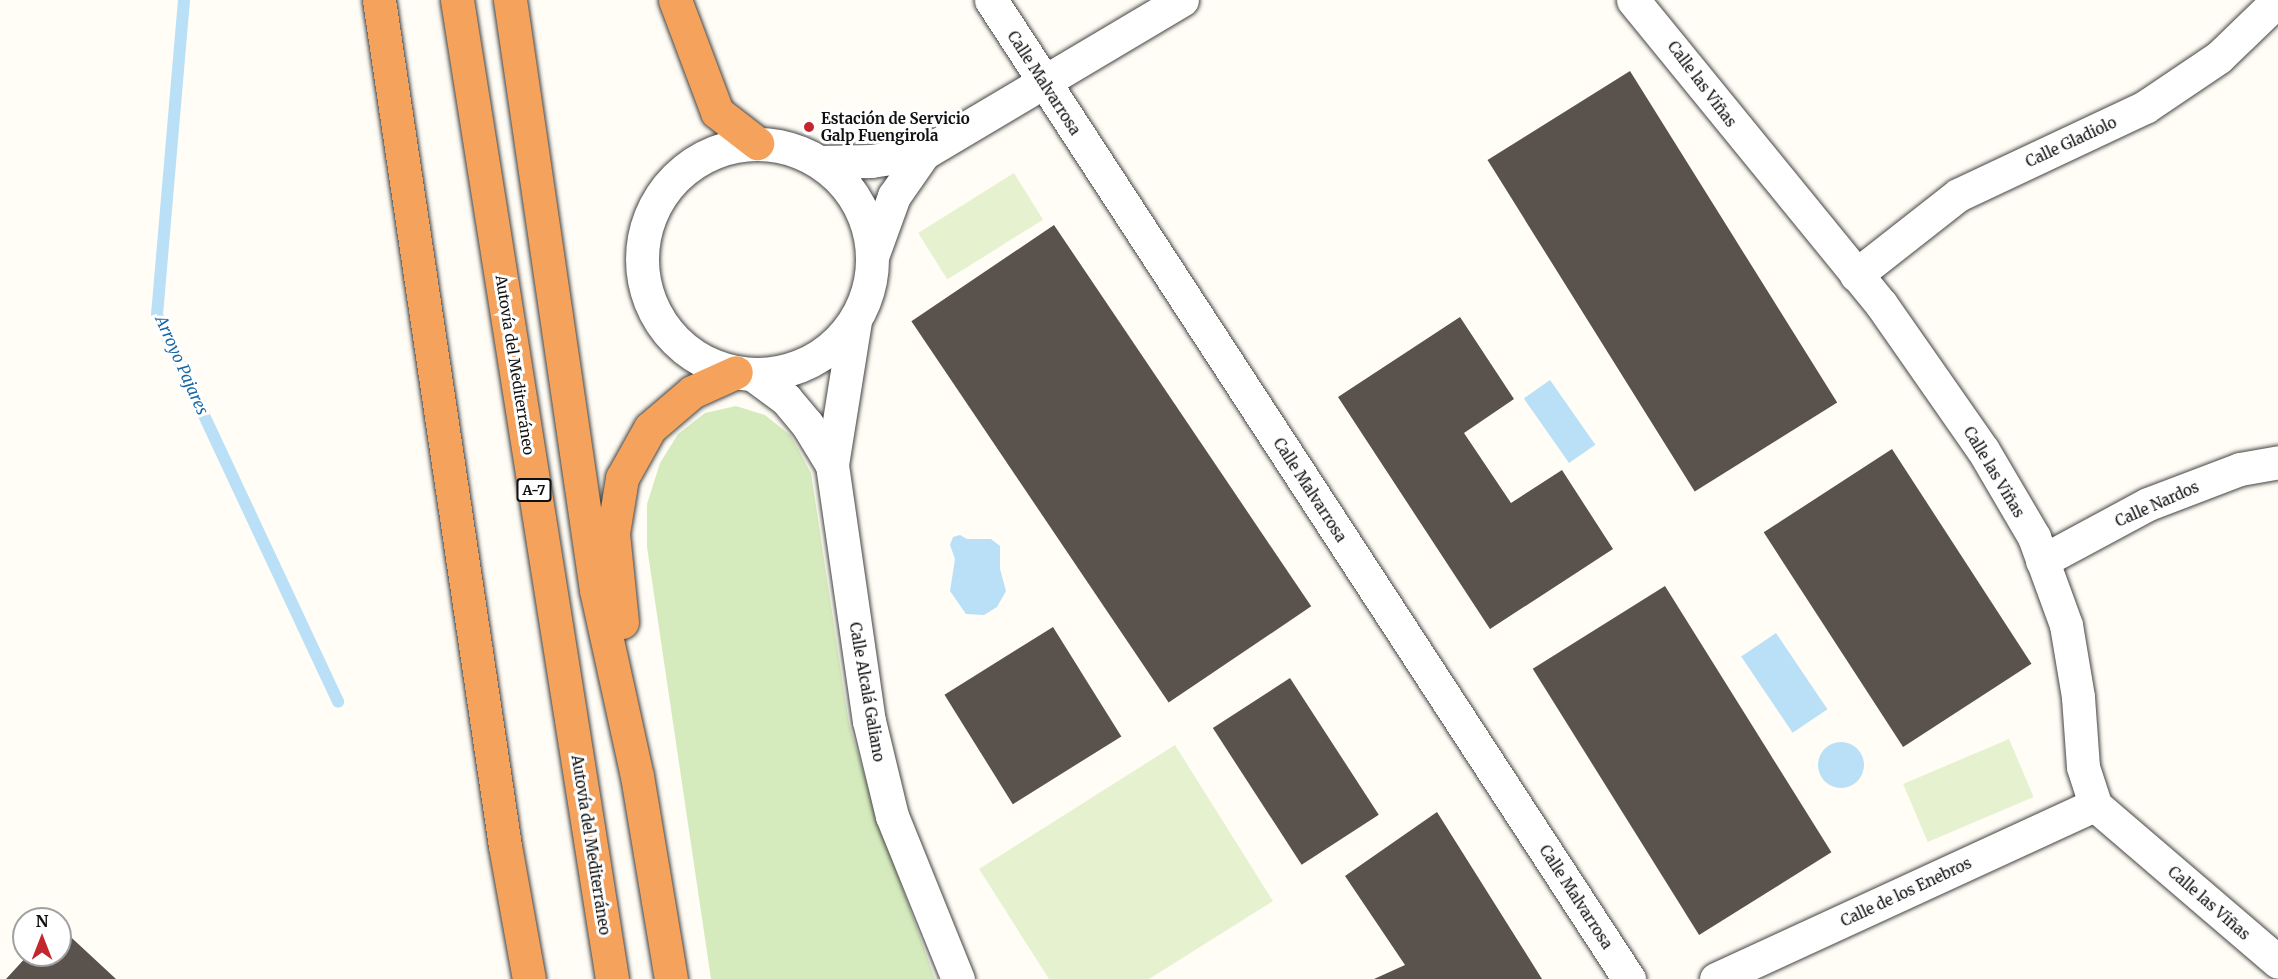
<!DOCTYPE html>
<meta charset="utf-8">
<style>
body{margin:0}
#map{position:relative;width:2278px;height:979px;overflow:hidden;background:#fffdf5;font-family:Merriweather,serif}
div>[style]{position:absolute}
.green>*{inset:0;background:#d5ebbd}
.pitch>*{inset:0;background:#e6f2cf;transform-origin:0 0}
.water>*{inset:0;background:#b9e0f7;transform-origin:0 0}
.round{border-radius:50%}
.stream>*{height:12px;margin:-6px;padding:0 6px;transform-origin:6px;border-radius:6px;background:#b9e0f7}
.building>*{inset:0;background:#5a524d;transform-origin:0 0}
.roads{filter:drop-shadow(0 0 2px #444) drop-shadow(0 0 2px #444)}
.minor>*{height:33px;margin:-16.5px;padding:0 16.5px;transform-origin:16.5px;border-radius:16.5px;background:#fff}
.minor>.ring{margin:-16.5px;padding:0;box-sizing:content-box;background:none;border:33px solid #fff;border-radius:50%}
.highway>*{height:33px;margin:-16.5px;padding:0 16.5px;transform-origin:16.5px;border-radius:16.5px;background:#f5a25d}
.dots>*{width:16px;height:16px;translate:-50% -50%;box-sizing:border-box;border:3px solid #fff;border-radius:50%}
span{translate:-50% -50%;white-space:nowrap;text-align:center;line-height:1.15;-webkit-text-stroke:6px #fff;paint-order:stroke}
.shield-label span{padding:2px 4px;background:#fff;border:2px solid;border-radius:4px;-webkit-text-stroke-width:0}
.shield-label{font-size:14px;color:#111;font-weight:700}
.street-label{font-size:15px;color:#111}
.poi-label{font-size:15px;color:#111;font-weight:700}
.left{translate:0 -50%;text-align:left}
.water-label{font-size:16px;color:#1768a6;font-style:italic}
.north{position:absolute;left:12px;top:907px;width:60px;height:60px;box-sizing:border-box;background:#fff;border:2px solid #a0a0a0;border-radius:50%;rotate:0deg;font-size:16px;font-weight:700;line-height:24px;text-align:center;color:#111}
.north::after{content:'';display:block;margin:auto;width:21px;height:27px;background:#c4262e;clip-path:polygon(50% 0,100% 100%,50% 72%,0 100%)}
</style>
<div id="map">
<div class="green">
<i style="clip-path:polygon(736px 406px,765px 415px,791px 436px,811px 473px,849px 724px,878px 820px,935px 979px,711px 979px,647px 547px,647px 504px,660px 463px,678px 434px,705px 413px)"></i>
</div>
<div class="pitch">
<i style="left:1014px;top:173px;width:55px;height:113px;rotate:58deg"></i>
<i style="left:2009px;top:739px;width:63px;height:115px;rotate:67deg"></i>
<i style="clip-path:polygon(1175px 745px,1273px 901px,1149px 979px,1049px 979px,979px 869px)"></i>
</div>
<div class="water">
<i style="left:1550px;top:380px;width:79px;height:32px;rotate:55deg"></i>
<i style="clip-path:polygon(960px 535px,967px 539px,991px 539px,1000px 546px,1000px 569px,1006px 591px,997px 607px,984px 615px,966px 614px,950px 591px,955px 559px,950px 545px,953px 537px)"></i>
<i style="left:1776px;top:633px;width:92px;height:42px;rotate:56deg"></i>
<i class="round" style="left:1818px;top:742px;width:46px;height:46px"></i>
</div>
<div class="stream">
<i style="left:184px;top:0;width:316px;rotate:94.9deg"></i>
<i style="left:157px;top:315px;width:427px;rotate:64.9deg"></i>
</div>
<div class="building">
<i style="left:1630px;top:71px;width:391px;height:168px;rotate:58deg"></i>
<i style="left:1054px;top:225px;width:460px;height:172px;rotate:56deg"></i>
<i style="clip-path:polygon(1460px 317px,1514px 399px,1464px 433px,1511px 503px,1562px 470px,1613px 549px,1490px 629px,1338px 397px)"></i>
<i style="left:1892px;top:449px;width:256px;height:153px;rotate:57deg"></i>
<i style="left:1665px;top:586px;width:314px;height:156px;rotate:58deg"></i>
<i style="left:1053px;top:627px;width:129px;height:128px;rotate:58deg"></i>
<i style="left:1290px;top:678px;width:163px;height:92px;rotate:57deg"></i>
<i style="clip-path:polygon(1437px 812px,1542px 979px,1374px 979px,1405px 965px,1345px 876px)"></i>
<i style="clip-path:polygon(60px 927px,116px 979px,6px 979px,28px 955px,60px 955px)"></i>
</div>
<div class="roads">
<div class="minor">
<i style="left:991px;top:0;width:1169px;rotate:56.91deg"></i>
<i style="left:1633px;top:0;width:392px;rotate:50.8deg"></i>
<i style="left:1881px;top:304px;width:178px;rotate:55.1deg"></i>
<i style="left:1983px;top:450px;width:101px;rotate:59.6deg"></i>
<i style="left:2034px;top:537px;width:94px;rotate:70deg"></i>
<i style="left:2066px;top:625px;width:73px;rotate:80.5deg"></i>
<i style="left:2078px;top:697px;width:70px;rotate:85.9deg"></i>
<i style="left:2083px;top:767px;width:40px;rotate:72deg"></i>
<i style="left:2095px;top:805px;width:241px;rotate:40.6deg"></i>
<i class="ring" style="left:642px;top:144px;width:197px;height:197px"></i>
<i style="left:820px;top:162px;width:51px;rotate:-1.1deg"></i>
<i style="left:871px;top:161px;width:54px;rotate:-8.6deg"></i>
<i style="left:924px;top:153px;width:300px;rotate:-30.7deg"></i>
<i style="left:873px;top:254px;width:62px;rotate:-70.1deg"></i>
<i style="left:894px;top:196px;width:52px;rotate:-55.1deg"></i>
<i style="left:1856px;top:275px;width:130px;rotate:-38.1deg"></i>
<i style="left:1958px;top:195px;width:207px;rotate:-25.2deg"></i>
<i style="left:2145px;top:107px;width:89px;rotate:-34deg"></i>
<i style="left:2219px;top:57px;width:82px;rotate:-44deg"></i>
<i style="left:855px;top:321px;width:146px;rotate:99.1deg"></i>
<i style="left:832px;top:465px;width:259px;rotate:81.8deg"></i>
<i style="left:869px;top:721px;width:98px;rotate:76.4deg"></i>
<i style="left:892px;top:816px;width:176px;rotate:68deg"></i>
<i style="left:752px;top:374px;width:42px;rotate:36.3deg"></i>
<i style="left:786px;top:399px;width:33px;rotate:50deg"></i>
<i style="left:807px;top:424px;width:48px;rotate:58.6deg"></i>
<i style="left:2042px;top:561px;width:120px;rotate:-28.3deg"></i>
<i style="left:2148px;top:504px;width:98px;rotate:-20.8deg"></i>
<i style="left:2240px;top:469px;width:39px;rotate:-10deg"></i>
<i style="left:1716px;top:979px;width:417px;rotate:-24.7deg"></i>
</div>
<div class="highway">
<i style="left:379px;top:0;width:855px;rotate:81.53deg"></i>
<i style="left:505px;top:846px;width:135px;rotate:79.8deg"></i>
<i style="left:457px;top:0;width:991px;rotate:81deg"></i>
<i style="left:510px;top:0;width:596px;rotate:81.71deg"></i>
<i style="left:596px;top:590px;width:190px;rotate:77.6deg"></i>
<i style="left:637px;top:776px;width:206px;rotate:80.5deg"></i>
<i style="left:675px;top:0;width:120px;rotate:69.4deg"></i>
<i style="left:717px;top:112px;width:51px;rotate:37.8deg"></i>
<i style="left:622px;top:622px;width:89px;rotate:-95.8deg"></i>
<i style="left:613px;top:533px;width:56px;rotate:-80.7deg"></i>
<i style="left:622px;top:478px;width:57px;rotate:-60.8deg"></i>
<i style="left:650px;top:428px;width:55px;rotate:-40.6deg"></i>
<i style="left:692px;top:392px;width:48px;rotate:-24.4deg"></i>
</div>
</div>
<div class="dots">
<i style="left:809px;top:127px;background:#c4262e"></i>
</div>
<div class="shield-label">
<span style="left:534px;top:490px">A-7</span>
</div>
<div class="street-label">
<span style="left:1044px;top:83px;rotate:57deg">Calle Malvarrosa</span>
<span style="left:1702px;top:84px;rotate:53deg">Calle las Viñas</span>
<span style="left:2071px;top:142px;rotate:-25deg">Calle Gladiolo</span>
<span style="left:515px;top:365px;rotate:81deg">Autovía del Mediterráneo</span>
<span style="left:1994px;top:472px;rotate:59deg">Calle las Viñas</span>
<span style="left:1310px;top:490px;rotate:57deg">Calle Malvarrosa</span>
<span style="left:2157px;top:504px;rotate:-24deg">Calle Nardos</span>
<span style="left:867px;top:692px;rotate:80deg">Calle Alcalá Galiano</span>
<span style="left:591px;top:845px;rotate:81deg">Autovía del Mediterráneo</span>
<span style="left:1906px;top:892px;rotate:-25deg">Calle de los Enebros</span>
<span style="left:1576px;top:897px;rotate:57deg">Calle Malvarrosa</span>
<span style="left:2209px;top:903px;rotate:41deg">Calle las Viñas</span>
</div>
<div class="poi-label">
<span class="left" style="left:821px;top:127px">Estación de Servicio<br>Galp Fuengirola</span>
</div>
<div class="water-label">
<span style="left:182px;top:365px;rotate:66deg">Arroyo Pajares</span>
</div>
<div class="north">N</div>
</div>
